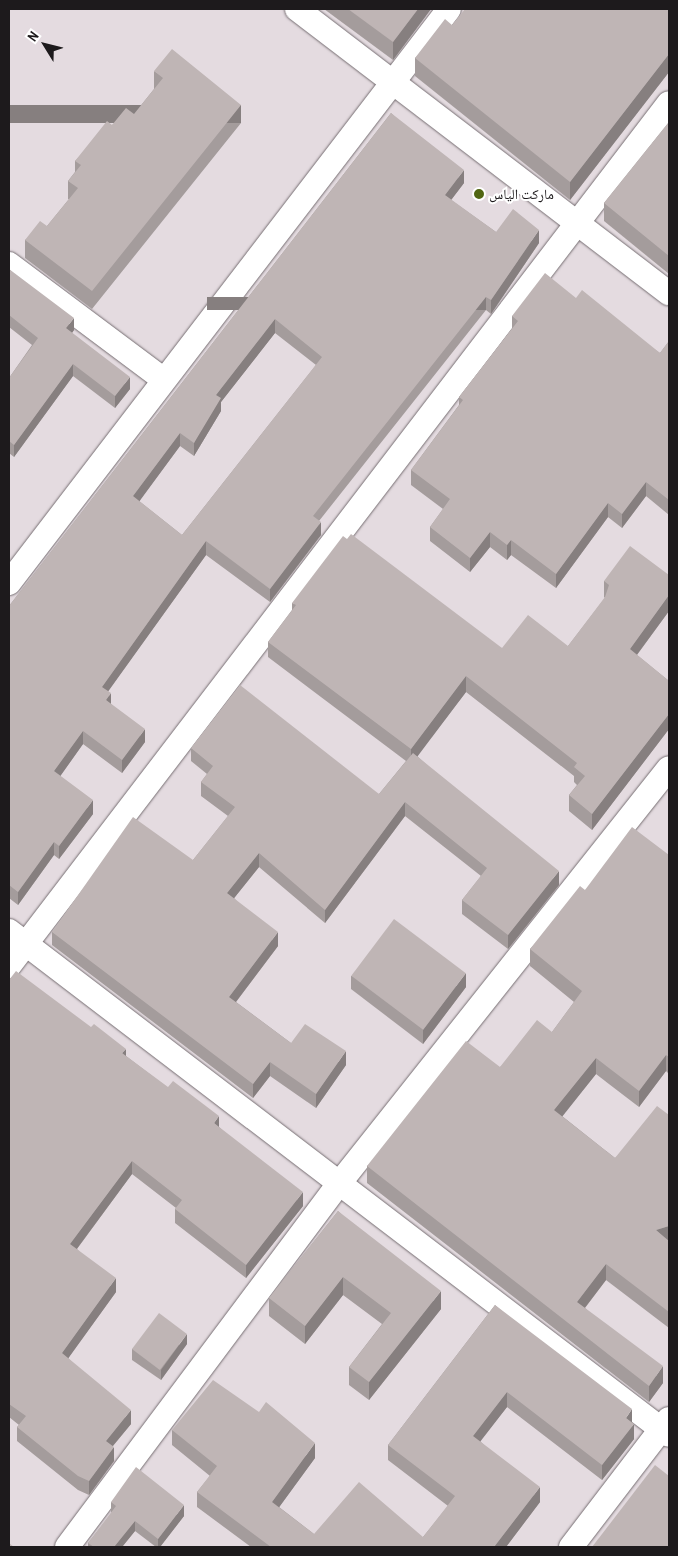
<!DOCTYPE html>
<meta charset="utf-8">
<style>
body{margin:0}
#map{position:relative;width:678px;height:1556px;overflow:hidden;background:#e4dbe0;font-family:"Archivo Narrow","Noto Naskh Arabic",sans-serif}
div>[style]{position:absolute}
.roads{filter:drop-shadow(0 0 1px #766e72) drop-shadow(0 0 1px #766e72)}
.street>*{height:24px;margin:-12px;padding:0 12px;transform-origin:12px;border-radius:12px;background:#fff}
.wall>*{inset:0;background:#a49c9c}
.shaded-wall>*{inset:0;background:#867f7f;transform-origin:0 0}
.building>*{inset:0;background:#bfb5b5;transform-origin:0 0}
.dots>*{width:14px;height:14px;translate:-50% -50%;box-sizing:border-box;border:2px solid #fff;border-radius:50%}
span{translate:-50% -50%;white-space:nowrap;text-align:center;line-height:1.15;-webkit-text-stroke:4px #fff;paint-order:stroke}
.poi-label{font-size:14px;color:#1d1a1c}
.left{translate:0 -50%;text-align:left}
.frame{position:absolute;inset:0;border:10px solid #1d1a1c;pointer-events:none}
.north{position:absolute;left:20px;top:20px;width:50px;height:50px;-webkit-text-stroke:4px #fff;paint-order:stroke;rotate:306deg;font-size:14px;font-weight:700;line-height:20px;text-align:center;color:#1d1a1c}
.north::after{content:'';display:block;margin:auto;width:18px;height:22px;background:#1d1a1c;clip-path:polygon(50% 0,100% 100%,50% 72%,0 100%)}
</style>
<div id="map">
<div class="roads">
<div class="street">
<i style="left:297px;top:9px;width:468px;rotate:37.4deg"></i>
<i style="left:9px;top:264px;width:192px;rotate:36.8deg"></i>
<i style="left:9px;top:583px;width:723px;rotate:-52.53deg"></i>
<i style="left:9px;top:931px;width:830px;rotate:37.37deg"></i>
<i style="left:9px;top:966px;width:1086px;rotate:-52.59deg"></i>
<i style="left:67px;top:1547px;width:452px;rotate:-53.2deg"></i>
<i style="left:338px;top:1185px;width:532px;rotate:-51.56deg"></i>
<i style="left:571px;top:1547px;width:161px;rotate:-52.6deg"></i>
</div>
</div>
<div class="wall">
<i style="clip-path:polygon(324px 9px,431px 9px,393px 60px)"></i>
<i style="clip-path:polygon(669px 9px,669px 72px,570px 200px,415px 76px,415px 58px,452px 25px)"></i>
<i style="clip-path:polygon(154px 71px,241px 123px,92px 309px,25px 258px,25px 240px,47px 226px,69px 199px,68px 199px,68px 181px,75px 172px,75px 161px,112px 125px,134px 114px,154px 89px)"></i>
<i style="clip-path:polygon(evenodd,391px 113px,464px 183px,451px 200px,496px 232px,539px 243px,491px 314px,486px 310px,319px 521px,321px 535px,270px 602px,206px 555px,108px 691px,111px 704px,145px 742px,122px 773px,83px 744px,60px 776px,93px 814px,59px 859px,54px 855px,18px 905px,9px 898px,9px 606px,391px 113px,275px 333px,316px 365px,182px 535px,139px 501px,180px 446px,194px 456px,221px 411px,221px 402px,275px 333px)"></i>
<i style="clip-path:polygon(669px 122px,669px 274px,604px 221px,604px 203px)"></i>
<i style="clip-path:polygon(9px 269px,74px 330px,72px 333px,130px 389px,115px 408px,73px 376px,14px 457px,9px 453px,9px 378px,32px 345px,9px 327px)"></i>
<i style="clip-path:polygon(576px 298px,660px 353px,669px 341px,669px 515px,646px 496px,622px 528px,608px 517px,556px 588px,511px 555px,507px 560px,490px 547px,470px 572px,430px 541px,430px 527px,443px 509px,411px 485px,411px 470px,459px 405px,459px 397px,512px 329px,512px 316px)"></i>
<i style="clip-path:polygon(669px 575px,669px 611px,637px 655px,669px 681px,669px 729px,592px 830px,569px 811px,569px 795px,577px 785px,574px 782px,574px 776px,466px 692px,417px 756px,559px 885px,508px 949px,462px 914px,462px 900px,481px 876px,405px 816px,325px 923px,259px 867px,234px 898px,278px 946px,236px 1002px,291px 1043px,346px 1065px,316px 1108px,270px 1076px,253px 1098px,52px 945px,52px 932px,193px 860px,228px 816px,201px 796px,201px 782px,207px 774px,191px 761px,191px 748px,379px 794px,406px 761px,268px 657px,268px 642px,292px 610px,292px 603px,502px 648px,568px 646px,605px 598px,604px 597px,604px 581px)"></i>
<i style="clip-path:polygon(669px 855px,669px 1074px,666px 1071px,639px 1107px,596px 1074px,562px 1116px,615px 1158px,669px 1115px,669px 1328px,606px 1280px,585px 1308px,663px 1383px,649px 1402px,367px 1183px,367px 1166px,500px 1067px,552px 1032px,574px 1002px,530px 966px,530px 949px,585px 890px)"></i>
<i style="clip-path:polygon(351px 976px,466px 987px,423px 1044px,351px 989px)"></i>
<i style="clip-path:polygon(9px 980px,126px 1056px,219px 1127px,303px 1206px,246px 1278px,175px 1223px,175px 1209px,176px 1208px,132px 1174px,77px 1249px,116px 1292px,68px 1358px,131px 1424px,113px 1446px,114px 1461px,89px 1495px,78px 1490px,17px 1441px,17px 1427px,19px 1425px,9px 1417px)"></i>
<i style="clip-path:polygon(338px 1211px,441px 1309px,369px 1400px,349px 1385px,349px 1367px,382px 1324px,343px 1295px,305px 1344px,269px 1316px,269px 1298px)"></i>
<i style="clip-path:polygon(495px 1305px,632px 1423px,634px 1439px,602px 1480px,507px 1407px,480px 1441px,540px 1502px,506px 1547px,251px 1547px,197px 1507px,197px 1492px,210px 1476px,172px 1445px,172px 1430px,315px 1458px,279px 1507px,314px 1534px,423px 1537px,448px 1506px,388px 1460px,388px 1445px)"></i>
<i style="clip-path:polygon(187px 1344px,161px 1380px,132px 1360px,132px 1349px)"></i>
<i style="clip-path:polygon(111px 1502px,184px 1516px,160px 1547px,156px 1547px,135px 1531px,122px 1547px,88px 1547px,88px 1543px,112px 1513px,111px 1512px)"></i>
</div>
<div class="shaded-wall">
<i style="clip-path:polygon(418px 9px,431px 9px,393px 60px,393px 42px)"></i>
<i style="clip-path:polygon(669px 54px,669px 72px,570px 200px,570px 182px)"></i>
<i style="left:241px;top:105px;width:18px;height:238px;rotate:90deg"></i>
<i style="clip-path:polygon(464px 170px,464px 183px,445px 208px,445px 195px)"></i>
<i style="clip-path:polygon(539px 230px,539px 243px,491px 314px,491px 300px)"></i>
<i style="left:486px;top:297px;width:13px;height:279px;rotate:90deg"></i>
<i style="clip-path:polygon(74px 318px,74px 330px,66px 341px,66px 328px)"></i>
<i style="clip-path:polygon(275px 319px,275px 333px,221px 402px,221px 411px,194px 456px,194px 443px,216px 395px)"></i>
<i style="clip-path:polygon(73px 364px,73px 376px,14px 457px,14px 445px)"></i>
<i style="clip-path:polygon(130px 377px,130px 389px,115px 408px,115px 396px)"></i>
<i style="clip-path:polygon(180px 433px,180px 446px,133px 510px,133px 496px)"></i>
<i style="clip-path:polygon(646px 482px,646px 496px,622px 528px,622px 514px)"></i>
<i style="clip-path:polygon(608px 503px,608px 517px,556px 588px,556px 574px)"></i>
<i style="clip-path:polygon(321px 522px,321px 535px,270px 602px,270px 589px)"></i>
<i style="clip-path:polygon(490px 532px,490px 547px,470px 572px,470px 558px)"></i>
<i style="clip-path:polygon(511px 540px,511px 555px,507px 560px,507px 545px)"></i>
<i style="clip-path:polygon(206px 541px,206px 555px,102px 700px,102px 687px)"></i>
<i style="clip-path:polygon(669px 595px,669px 611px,630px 664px,630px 649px)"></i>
<i style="clip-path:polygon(466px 676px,466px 692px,411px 765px,411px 749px)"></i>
<i style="clip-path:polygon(111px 693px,111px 706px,106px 700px)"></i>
<i style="clip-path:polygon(669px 714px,669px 729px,592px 830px,592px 814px)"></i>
<i style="clip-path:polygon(145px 729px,145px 742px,122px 773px,122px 760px)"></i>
<i style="clip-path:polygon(83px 731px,83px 744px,54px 785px,54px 771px)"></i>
<i style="clip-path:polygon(93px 800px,93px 814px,59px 859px,59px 846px)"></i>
<i style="clip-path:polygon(405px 802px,405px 816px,325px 923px,325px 910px)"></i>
<i style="clip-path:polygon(54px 842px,54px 855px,18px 905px,18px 892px)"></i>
<i style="clip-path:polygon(259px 853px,259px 867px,227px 907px,227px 893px)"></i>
<i style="clip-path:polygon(559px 871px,559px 885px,508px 949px,508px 935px)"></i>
<i style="clip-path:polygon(278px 932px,278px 946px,229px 1011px,229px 997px)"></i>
<i style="clip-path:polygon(466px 973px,466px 987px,423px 1044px,423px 1030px)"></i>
<i style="clip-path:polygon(126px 1049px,126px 1062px,122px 1053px)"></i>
<i style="clip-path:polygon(346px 1051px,346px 1065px,316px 1108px,316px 1094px)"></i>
<i style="clip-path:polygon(666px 1055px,666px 1071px,639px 1107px,639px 1091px)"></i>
<i style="clip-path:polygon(596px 1058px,596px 1074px,554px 1127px,554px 1110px)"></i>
<i style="clip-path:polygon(270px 1062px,270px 1076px,253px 1098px,253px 1084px)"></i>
<i style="clip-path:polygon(219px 1116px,219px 1129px,214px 1123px)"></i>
<i style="clip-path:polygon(132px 1161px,132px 1174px,70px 1258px,70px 1244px)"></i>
<i style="clip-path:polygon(303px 1192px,303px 1206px,246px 1278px,246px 1265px)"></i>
<i style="clip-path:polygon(669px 1226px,669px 1243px,656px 1230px)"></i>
<i style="clip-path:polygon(606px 1264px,606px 1280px,577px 1318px,577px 1302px)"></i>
<i style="clip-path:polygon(343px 1277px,343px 1295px,305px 1344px,305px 1326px)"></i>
<i style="clip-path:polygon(116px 1278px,116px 1292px,62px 1367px,62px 1353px)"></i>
<i style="clip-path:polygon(441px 1291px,441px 1309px,369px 1400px,369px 1382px)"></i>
<i style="clip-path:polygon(187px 1334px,187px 1344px,161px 1380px,161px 1370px)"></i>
<i style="clip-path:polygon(663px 1366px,663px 1383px,649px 1402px,649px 1386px)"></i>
<i style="clip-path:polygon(507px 1392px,507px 1407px,473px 1451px,473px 1436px)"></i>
<i style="clip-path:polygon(632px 1409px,632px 1424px,626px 1418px)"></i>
<i style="clip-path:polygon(131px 1410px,131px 1424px,106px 1454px,106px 1441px)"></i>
<i style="clip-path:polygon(634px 1424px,634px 1439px,602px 1480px,602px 1465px)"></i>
<i style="clip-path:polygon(315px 1443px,315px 1458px,272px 1517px,272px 1502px)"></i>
<i style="clip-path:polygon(114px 1447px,114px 1461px,89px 1495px,89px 1481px)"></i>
<i style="clip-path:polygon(540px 1487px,540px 1502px,506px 1547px,494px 1547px)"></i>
<i style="clip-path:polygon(184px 1505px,184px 1516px,160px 1547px,158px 1547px,158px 1539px)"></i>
<i style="clip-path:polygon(135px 1521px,135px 1531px,122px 1547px,114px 1547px)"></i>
</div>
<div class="building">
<i style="clip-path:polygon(348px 9px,418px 9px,393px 42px)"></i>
<i style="clip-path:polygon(465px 9px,669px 9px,669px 54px,570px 182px,415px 58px,445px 19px,452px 25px)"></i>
<i style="clip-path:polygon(172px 49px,241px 105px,92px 291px,25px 240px,40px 221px,47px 226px,78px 188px,68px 181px,81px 165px,75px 161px,107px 121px,112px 125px,126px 108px,134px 114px,163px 78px,154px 71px)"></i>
<i style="clip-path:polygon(evenodd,391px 113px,464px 170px,445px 195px,496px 232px,513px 209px,539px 230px,491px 300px,486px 297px,313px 516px,321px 522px,270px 589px,206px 541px,102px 687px,111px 693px,106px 700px,145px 729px,122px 760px,83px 731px,54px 771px,93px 800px,59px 846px,54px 842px,18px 892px,9px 885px,9px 606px,391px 113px,275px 319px,322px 357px,182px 535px,133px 496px,180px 433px,194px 443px,221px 398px,216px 395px,275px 319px)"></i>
<i style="clip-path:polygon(669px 122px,669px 256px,604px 203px)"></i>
<i style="clip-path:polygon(9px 269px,74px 318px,66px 328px,130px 377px,115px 396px,73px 364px,14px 445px,9px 441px,9px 378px,38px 338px,9px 315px)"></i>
<i style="clip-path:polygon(545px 273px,576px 298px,582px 290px,660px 353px,669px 341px,669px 500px,646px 482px,622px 514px,608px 503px,556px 574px,511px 540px,507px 545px,490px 532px,470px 558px,430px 527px,450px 499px,411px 470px,463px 400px,459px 397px,518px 321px,512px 316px)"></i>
<i style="clip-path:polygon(351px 534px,502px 648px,528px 615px,568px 646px,605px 597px,609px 585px,604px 581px,630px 546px,669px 575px,669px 595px,630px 649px,669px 681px,669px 714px,592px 814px,569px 795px,585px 776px,574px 767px,577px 763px,466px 676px,411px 749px,268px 642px,296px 605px,292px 603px,343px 536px,347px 539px)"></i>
<i style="clip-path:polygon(240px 685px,379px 794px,413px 753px,559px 871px,508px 935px,462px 900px,487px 868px,405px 802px,325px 910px,259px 853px,227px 893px,278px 932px,229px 997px,291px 1043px,305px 1024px,346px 1051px,316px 1094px,270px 1062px,253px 1084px,52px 932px,133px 817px,193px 860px,235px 807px,201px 782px,213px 766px,191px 748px)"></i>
<i style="clip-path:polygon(632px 827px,669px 855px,669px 1057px,666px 1055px,639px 1091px,596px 1058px,554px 1110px,615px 1158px,657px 1106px,669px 1115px,669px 1226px,656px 1230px,669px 1241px,669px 1312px,606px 1264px,577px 1302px,663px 1366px,649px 1386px,367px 1166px,466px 1041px,500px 1067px,537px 1020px,552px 1032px,582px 991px,530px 949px,580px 886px,585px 890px)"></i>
<i style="left:394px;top:919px;width:90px;height:71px;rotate:37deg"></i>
<i style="clip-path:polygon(16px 971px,91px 1027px,94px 1024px,126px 1049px,122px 1053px,168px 1087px,173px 1081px,219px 1116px,214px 1123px,303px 1192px,246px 1265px,175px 1209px,182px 1200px,132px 1161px,70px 1244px,116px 1278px,62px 1353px,131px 1410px,106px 1441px,114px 1447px,89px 1481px,78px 1476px,17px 1427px,26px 1416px,9px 1404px,9px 980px)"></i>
<i style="clip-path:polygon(338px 1211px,441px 1291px,369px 1382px,349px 1367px,391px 1313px,343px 1277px,305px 1326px,269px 1298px)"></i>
<i style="clip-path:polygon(495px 1305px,632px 1409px,626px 1418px,634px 1424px,602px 1465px,507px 1392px,473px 1436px,540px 1487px,494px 1547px,271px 1547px,197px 1492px,217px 1466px,172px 1430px,213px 1380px,259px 1412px,266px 1402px,315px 1443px,272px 1502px,314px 1534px,359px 1482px,423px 1537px,455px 1496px,388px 1445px)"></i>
<i style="left:159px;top:1313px;width:35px;height:45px;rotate:37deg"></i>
<i style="clip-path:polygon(655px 1465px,669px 1476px,669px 1547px,592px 1547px)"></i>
<i style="clip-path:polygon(136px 1467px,184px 1505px,158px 1539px,135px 1521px,114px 1547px,94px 1547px,88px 1543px,116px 1506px,111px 1502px)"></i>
<i style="clip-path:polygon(9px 1543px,14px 1547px,9px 1547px)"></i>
</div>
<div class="dots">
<i style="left:479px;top:194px;background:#516613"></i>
</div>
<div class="poi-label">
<span class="left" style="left:489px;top:194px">مارکت الیاس</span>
</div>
<div class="frame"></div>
<div class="north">N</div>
</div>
